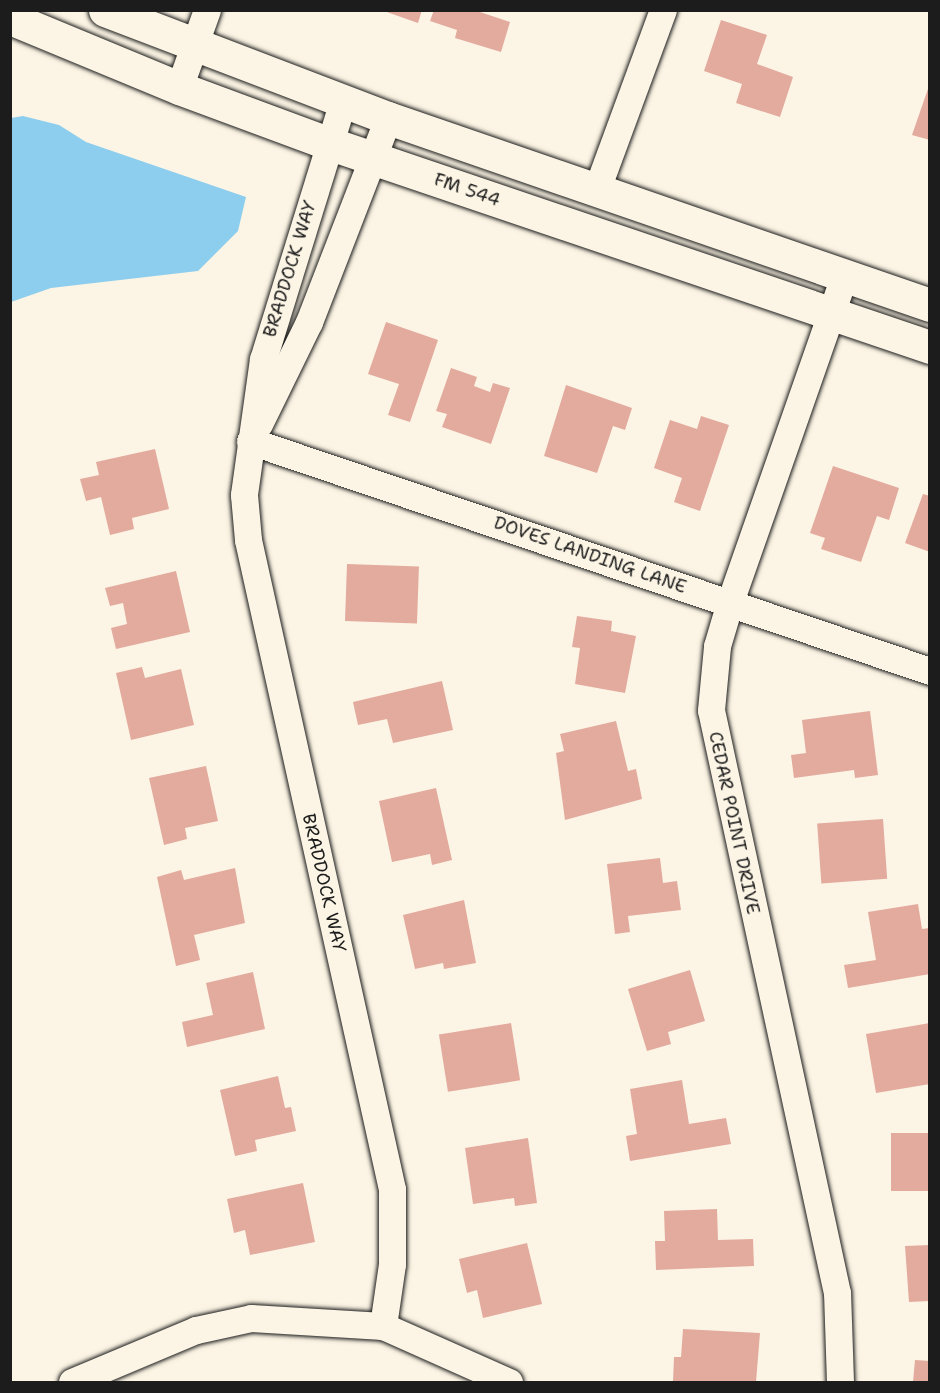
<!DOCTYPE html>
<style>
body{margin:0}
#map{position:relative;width:940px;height:1393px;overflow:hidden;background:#fcf5e5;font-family:"Shantell Sans",sans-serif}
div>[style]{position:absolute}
.water>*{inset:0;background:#8dcdee}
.building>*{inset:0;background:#e3aa9e;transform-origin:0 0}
.roads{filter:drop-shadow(0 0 2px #1c1c1c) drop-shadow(0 0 2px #1c1c1c)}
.minor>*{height:27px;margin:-13.5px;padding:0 13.5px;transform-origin:13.5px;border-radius:13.5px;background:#fcf5e5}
.major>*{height:33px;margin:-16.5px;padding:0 16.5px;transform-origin:16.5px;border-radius:16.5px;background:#fcf5e5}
span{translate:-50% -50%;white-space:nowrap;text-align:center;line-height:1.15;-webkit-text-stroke:4.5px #fcf5e5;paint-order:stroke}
.street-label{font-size:18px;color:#1c1c1c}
.frame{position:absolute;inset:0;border:12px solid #1c1c1c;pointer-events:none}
</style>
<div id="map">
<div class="water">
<i style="clip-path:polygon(23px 116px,59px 125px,86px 142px,246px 197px,238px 231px,198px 271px,51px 288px,11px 302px,11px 118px)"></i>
</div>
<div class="building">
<i style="clip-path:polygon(381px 10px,422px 10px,418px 23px)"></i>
<i style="clip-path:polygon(434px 10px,474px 10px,510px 22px,501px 52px,455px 38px,457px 30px,430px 21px)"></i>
<i style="clip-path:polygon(721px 20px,767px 35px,757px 64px,793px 77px,780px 117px,736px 103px,742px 84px,704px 71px)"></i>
<i style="clip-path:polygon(929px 86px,930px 86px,930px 140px,912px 135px)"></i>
<i style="clip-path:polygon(386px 322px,438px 340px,410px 422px,388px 415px,399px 384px,368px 374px)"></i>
<i style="clip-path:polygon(451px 368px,477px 377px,474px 386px,490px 392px,493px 383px,510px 388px,491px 444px,442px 427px,447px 414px,436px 411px)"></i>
<i style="clip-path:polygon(566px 385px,632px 408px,625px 430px,613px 426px,597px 473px,544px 456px)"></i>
<i style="clip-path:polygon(701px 416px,729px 425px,700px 511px,674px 502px,682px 478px,654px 468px,670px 420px,697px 429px)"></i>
<i style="clip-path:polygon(155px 449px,169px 509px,132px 518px,134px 529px,110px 535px,101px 497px,86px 501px,80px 479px,99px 475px,96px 462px)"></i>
<i style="clip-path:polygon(833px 466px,899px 488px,889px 520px,877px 516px,861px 562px,821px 549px,825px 538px,810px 533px)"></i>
<i style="clip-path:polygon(923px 494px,930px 496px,930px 552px,905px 543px)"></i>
<i style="left:347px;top:564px;width:72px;height:57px;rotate:2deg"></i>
<i style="clip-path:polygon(176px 571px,190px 632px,116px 649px,111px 628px,127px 624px,123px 603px,110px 606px,105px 588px)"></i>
<i style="clip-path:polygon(577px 616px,612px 621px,611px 631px,636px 636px,625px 693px,575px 684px,580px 648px,572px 647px)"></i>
<i style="clip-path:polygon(142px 667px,145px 678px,181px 669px,194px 725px,131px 740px,116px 673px)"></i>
<i style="clip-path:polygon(442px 681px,453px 730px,393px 743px,387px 719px,358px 725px,353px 702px)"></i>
<i style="clip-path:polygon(870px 711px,878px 775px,855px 778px,854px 770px,794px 778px,791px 755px,806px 753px,802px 720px)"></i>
<i style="clip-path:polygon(616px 721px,628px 771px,636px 769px,642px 799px,565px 820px,556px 753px,564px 751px,560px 734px)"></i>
<i style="clip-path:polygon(206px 766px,218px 821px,185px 828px,187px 839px,164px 845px,149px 778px)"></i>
<i style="clip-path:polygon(436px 788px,452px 860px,432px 865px,430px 854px,392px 862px,379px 801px)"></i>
<i style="left:883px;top:819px;width:60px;height:66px;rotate:86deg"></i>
<i style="clip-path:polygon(660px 858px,663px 883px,677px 881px,681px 910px,628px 916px,630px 932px,615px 934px,607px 864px)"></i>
<i style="clip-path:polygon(235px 868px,245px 923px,194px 935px,200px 960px,176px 966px,157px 877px,181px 870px,184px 880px)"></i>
<i style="clip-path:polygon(464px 900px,476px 963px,444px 969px,443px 963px,415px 969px,403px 915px)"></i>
<i style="clip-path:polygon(918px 904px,922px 929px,930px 928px,930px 974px,848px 988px,844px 965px,876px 960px,868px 912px)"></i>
<i style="clip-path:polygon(690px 970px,705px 1021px,668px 1032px,671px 1044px,647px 1051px,628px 989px)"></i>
<i style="clip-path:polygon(253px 972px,265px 1029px,187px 1047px,182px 1022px,213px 1015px,206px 983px)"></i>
<i style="left:511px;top:1023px;width:58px;height:73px;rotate:81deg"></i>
<i style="clip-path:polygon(930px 1023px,930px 1084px,876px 1093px,866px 1034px)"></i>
<i style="clip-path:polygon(278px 1076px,285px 1108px,291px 1107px,296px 1131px,255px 1140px,257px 1151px,235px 1156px,220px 1090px)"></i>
<i style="clip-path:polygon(682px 1080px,689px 1124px,726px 1118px,731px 1144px,630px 1161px,626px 1136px,637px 1134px,630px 1089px)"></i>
<i style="left:930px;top:1133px;width:58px;height:39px;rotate:90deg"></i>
<i style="clip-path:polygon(528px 1138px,537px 1203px,515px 1206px,514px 1198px,473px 1204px,465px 1148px)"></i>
<i style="clip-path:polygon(303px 1183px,315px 1242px,250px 1255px,245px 1230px,234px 1233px,227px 1199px)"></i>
<i style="clip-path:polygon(717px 1209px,718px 1240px,753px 1239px,754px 1266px,656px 1270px,655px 1241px,665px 1241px,664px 1211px)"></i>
<i style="clip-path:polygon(527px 1243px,542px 1304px,483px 1318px,477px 1290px,467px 1293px,459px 1259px)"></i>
<i style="clip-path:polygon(930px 1245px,930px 1301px,909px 1302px,905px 1246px)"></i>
<i style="clip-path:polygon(683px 1329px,760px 1333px,756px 1382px,673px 1382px,674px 1357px,681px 1357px)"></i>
<i style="clip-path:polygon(915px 1360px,930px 1361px,930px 1382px,913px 1382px)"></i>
</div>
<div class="roads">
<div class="minor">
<i style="left:179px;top:88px;width:83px;rotate:-70.3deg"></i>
<i style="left:343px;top:101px;width:270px;rotate:107.2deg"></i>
<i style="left:263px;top:359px;width:137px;rotate:98deg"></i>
<i style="left:244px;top:495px;width:45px;rotate:84.9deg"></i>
<i style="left:248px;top:540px;width:665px;rotate:77.49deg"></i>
<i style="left:392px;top:1189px;width:75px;rotate:90deg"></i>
<i style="left:392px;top:1264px;width:63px;rotate:98.3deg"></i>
<i style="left:597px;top:189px;width:191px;rotate:-69.8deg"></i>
<i style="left:259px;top:424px;width:114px;rotate:-63.9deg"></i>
<i style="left:309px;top:322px;width:219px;rotate:-68.8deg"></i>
<i style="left:250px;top:441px;width:718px;rotate:18.69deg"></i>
<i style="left:72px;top:1382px;width:134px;rotate:-22.8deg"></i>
<i style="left:196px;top:1330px;width:56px;rotate:-12.3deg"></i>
<i style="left:251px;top:1318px;width:132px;rotate:3.5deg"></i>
<i style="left:383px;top:1326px;width:138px;rotate:24deg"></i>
<i style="left:840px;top:1382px;width:89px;rotate:-91.9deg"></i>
<i style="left:837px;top:1293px;width:596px;rotate:-102.2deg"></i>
<i style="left:711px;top:710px;width:64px;rotate:-84.6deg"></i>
<i style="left:717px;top:646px;width:46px;rotate:-73.5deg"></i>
<i style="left:730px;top:602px;width:344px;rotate:-70.7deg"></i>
</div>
<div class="major">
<i style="left:105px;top:10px;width:303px;rotate:20.9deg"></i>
<i style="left:388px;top:118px;width:573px;rotate:19.04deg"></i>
<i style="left:10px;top:18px;width:183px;rotate:22.5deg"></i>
<i style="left:179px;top:88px;width:159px;rotate:20.3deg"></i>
<i style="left:328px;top:143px;width:636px;rotate:18.72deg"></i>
</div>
</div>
<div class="street-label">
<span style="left:467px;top:190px;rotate:19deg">FM 544</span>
<span style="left:290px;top:269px;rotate:-73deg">BRADDOCK WAY</span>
<span style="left:590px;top:555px;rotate:19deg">DOVES LANDING LANE</span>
<span style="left:734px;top:823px;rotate:78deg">CEDAR POINT DRIVE</span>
<span style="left:324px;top:883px;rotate:77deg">BRADDOCK WAY</span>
</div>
<div class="frame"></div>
</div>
